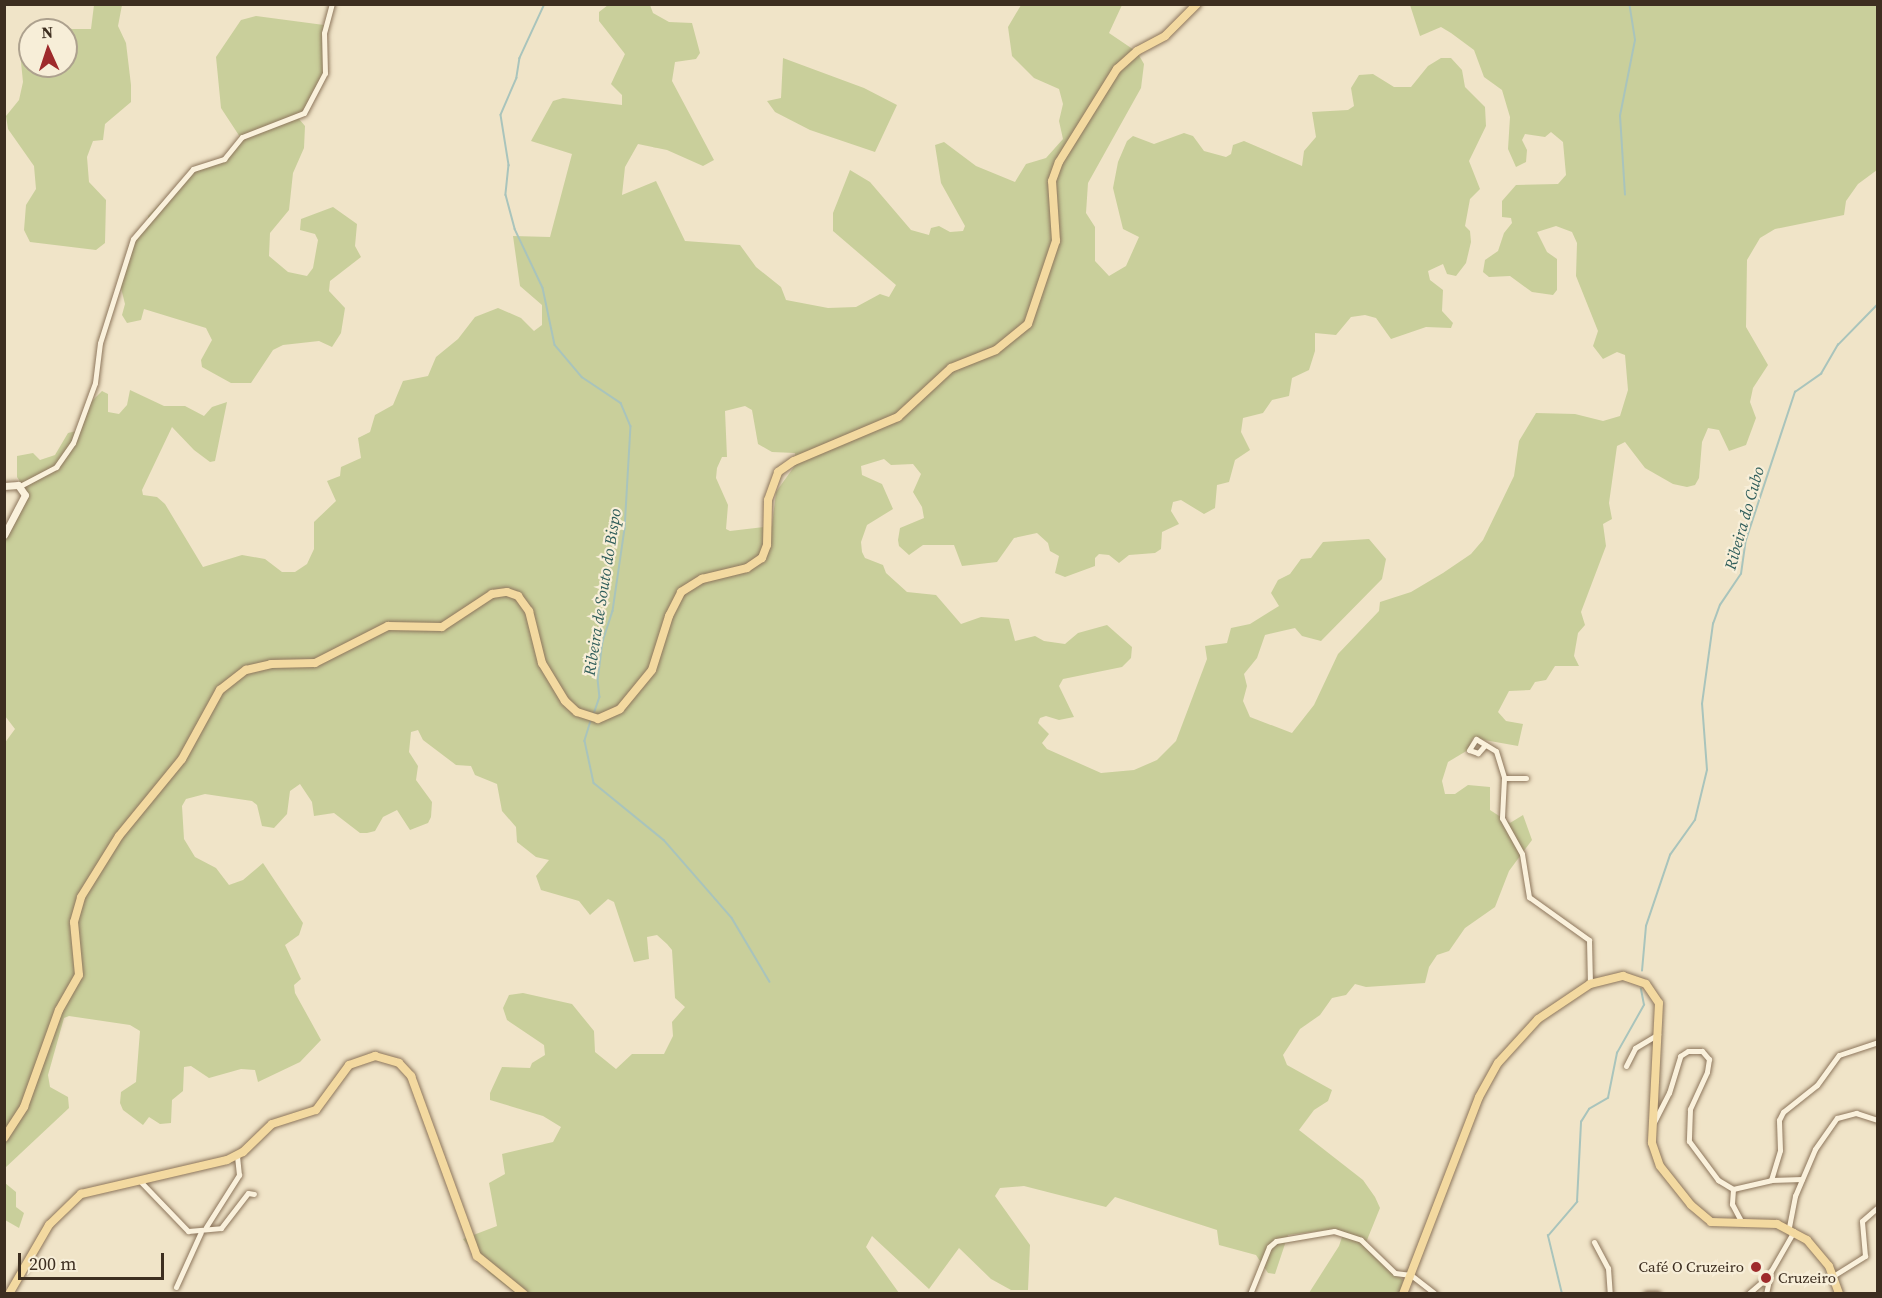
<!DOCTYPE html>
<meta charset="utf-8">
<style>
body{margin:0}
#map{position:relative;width:1882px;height:1298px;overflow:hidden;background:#f0e4c8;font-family:"Source Serif 4",serif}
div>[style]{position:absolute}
.green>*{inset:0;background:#c9cf9b}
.stream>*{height:1.5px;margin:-0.75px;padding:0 0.75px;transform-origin:0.75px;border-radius:0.75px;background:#a9c4bc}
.roads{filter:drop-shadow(0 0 2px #8d765c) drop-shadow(0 0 2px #8d765c)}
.minor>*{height:5px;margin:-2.5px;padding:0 2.5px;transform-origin:2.5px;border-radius:2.5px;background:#faf1dc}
.tertiary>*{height:7px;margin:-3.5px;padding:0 3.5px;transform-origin:3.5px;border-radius:3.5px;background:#faf1dc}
.primary>*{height:8px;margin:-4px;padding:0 4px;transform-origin:4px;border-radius:4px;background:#f3d9a0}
.dots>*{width:16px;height:16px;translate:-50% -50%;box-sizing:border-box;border:3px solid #f7eed8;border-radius:50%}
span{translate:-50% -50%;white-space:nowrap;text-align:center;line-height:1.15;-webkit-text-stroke:4.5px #f7eed8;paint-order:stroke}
.poi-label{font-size:15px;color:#3d2e20}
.right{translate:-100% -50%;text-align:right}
.left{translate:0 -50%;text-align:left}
.water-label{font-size:16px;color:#2f5d5a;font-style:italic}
.frame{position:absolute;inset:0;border:6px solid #3d2e20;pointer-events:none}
.north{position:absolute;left:18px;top:18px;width:60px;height:60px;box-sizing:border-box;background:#f7eed8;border:2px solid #ada18e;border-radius:50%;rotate:357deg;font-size:16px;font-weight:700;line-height:24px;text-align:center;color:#3d2e20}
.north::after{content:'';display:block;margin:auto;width:21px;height:27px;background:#9e2a2b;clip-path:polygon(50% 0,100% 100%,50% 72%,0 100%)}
.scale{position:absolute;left:18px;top:1253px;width:146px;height:27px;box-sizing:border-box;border:3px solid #3d2e20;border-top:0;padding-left:8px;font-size:18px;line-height:21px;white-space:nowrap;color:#3d2e20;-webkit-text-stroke:4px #f7eed8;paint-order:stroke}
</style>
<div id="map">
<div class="green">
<i style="clip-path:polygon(94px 5px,122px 5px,118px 26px,126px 43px,131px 85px,131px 102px,105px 124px,103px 140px,93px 141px,87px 157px,89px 182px,106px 200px,105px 243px,96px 250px,30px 242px,24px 230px,26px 205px,36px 189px,34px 166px,8px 129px,6px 116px,19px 100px,23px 82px,20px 52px,30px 36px,30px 66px,66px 66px,66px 30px,34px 30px,57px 22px,72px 29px,91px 29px)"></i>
<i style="clip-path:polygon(evenodd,608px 5px,650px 5px,653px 13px,669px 22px,692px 23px,700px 53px,696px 59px,675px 62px,672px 81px,714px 160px,703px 166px,667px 150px,638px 144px,625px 167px,622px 195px,656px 181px,685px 241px,740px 245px,756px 267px,781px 287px,786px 300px,828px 308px,856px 307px,880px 294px,889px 297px,896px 285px,833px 231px,833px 213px,850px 170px,870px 182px,911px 230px,929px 235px,931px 228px,939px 226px,950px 232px,963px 231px,965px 226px,941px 183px,935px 145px,944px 142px,976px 166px,1015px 182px,1026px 164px,1046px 158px,1063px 139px,1059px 121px,1063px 104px,1059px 89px,1034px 78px,1012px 56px,1008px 27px,1021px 5px,1122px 5px,1109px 33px,1137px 52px,1144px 64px,1141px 88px,1088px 183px,1086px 213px,1095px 227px,1095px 261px,1109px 276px,1126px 266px,1139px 237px,1123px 229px,1113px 188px,1118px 162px,1127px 141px,1133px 136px,1154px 144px,1184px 133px,1193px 136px,1204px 151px,1226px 157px,1231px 154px,1233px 145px,1244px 141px,1302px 166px,1304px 151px,1316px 137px,1312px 112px,1348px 110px,1354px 106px,1351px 88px,1359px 75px,1373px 74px,1394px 87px,1411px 87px,1428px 66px,1441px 58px,1451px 58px,1462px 70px,1465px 87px,1485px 107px,1486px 126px,1469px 161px,1480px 189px,1470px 199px,1465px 226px,1470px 231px,1471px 242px,1466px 263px,1456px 276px,1447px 274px,1443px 264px,1428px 271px,1430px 280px,1443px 290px,1442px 311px,1453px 323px,1451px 328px,1426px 327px,1391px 339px,1376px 318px,1365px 315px,1351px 317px,1336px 335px,1315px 333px,1315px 351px,1309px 370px,1292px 378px,1289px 396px,1272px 400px,1263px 413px,1243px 418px,1241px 432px,1250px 450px,1235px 460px,1229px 482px,1217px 485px,1215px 508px,1204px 514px,1181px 500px,1173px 502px,1171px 511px,1179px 524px,1162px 532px,1161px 549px,1155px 553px,1129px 555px,1119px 563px,1109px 555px,1099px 554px,1095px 558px,1095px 566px,1065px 577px,1055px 573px,1059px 556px,1050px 551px,1048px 543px,1037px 533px,1014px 538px,997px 562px,962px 566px,954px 545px,923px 545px,909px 555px,899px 546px,898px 540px,900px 528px,924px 518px,922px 507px,913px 492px,921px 474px,913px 464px,891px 465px,884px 459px,861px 466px,862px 475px,882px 484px,893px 509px,867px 525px,861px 542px,862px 552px,865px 558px,883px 565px,886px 573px,907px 592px,936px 595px,961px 624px,981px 617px,1009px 619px,1015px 641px,1035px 636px,1044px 641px,1065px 644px,1078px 633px,1107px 625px,1132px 647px,1131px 658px,1122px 667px,1063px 679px,1059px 686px,1074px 717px,1059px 720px,1046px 716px,1040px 718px,1038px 723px,1049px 734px,1042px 743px,1047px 749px,1101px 773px,1134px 770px,1157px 760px,1176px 741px,1207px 659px,1205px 646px,1227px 643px,1231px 628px,1250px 624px,1279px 606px,1271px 593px,1278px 580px,1290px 574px,1301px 559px,1311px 558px,1323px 542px,1369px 539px,1386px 559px,1382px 579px,1321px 641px,1302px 636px,1295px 628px,1265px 635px,1257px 658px,1244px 674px,1247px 686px,1243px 701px,1250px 717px,1292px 733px,1314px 705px,1338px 654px,1379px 611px,1380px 602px,1411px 592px,1443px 573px,1471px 554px,1483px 540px,1514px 476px,1519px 441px,1536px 413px,1575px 414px,1603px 421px,1620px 416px,1628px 390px,1625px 355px,1617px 352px,1603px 359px,1593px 346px,1598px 331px,1576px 276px,1577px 243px,1572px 232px,1556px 226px,1537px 232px,1547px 252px,1557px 259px,1557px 290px,1553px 295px,1532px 292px,1510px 276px,1489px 277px,1483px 272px,1485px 260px,1498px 251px,1504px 233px,1512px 223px,1511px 218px,1502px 217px,1502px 201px,1516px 185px,1558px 184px,1566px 175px,1563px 142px,1551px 132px,1545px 137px,1525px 134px,1522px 140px,1527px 150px,1526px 162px,1516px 167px,1508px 149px,1510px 117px,1502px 90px,1484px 77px,1474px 50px,1451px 33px,1441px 27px,1420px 36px,1410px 5px,1877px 5px,1877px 170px,1858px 184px,1846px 201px,1844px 215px,1775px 229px,1760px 238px,1747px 260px,1746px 327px,1768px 365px,1753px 388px,1750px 402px,1756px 418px,1746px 445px,1729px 451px,1719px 430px,1708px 428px,1702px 442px,1699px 478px,1695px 485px,1687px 487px,1673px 484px,1645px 468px,1625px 442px,1617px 446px,1609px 503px,1612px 519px,1603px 524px,1606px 546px,1581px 612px,1585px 625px,1578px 633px,1574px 656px,1579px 666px,1555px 666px,1546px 680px,1535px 682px,1530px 690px,1509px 691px,1498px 712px,1506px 721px,1523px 724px,1518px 746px,1473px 738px,1468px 750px,1448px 762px,1442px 781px,1445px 794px,1455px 794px,1468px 785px,1490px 787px,1490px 810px,1510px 823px,1523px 815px,1532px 840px,1509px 871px,1495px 907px,1465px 928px,1449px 951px,1437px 955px,1429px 967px,1425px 983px,1366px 987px,1355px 984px,1346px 995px,1332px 998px,1320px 1015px,1300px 1029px,1283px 1055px,1287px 1065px,1332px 1090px,1328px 1101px,1314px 1110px,1299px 1130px,1363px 1180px,1375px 1197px,1380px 1208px,1365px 1245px,1403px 1280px,1401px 1293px,1309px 1293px,1339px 1246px,1343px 1234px,1334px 1229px,1288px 1235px,1275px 1274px,1268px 1273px,1256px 1255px,1219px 1245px,1217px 1230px,1115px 1197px,1106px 1207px,1024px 1186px,1000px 1188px,995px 1196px,1030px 1245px,1028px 1290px,1011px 1290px,991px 1279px,959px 1248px,929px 1289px,872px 1236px,866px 1247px,899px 1293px,515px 1293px,488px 1272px,463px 1239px,497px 1226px,489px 1183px,505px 1174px,502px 1154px,553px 1142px,561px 1127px,543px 1116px,490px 1100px,490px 1093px,502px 1067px,530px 1068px,532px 1063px,545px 1055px,544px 1045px,507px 1020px,503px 1008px,509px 995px,523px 993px,572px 1004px,594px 1031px,595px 1052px,616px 1069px,632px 1054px,664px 1054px,673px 1036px,672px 1022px,685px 1007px,675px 998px,672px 950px,667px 944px,657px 935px,647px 937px,649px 959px,634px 962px,614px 902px,608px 899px,590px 915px,579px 901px,541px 890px,536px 876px,549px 860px,536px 857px,517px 842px,516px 827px,502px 811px,497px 784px,475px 775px,471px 766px,456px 765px,423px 740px,418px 730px,411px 732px,409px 752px,418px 766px,416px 780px,432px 802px,431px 817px,428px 823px,410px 830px,397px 810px,383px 817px,375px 831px,367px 833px,360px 833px,334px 813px,314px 816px,312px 802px,300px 784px,290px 791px,287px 814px,274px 828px,262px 826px,257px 805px,252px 801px,205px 794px,186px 799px,182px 806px,184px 839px,195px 857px,216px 868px,229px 885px,243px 880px,263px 863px,303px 923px,299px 935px,285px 945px,301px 979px,294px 985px,295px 993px,321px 1040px,300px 1062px,258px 1082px,255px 1070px,241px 1069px,209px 1078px,191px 1066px,184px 1067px,183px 1091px,172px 1100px,171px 1123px,160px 1124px,149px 1117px,143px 1125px,123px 1110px,120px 1103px,121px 1092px,136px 1082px,140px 1031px,130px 1025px,69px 1016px,64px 1018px,48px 1075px,50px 1087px,68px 1097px,69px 1108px,5px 1168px,4px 744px,15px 729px,5px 716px,4px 541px,29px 495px,17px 477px,17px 456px,33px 453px,40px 460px,55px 455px,68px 433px,81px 430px,91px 402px,102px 391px,108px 394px,108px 412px,119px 414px,127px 405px,130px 390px,164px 406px,185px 406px,204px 416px,212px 407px,227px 402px,215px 461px,210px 462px,194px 450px,172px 427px,142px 490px,143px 495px,157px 497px,165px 504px,203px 567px,242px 555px,265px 559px,282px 572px,295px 572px,307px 564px,314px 549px,314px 522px,336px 501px,327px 481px,340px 476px,341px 467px,361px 458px,358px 438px,370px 432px,375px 415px,393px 405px,403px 381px,428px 376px,436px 357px,458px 339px,475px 317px,498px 308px,521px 318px,534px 331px,542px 325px,542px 305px,520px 286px,513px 236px,550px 237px,572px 154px,531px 141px,553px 101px,563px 98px,622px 105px,622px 95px,611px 84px,625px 54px,599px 21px,599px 12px,608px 5px,745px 406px,752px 410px,758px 444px,772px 452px,795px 453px,796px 464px,776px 492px,772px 526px,730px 531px,726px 529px,728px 505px,716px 478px,717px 468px,722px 457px,727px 457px,725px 411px,745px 406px)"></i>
<i style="clip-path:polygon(256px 16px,324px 25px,326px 71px,299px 119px,305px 126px,304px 148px,293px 173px,289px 210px,270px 233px,269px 256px,288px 272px,307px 276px,313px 268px,318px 240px,315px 234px,300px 230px,301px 219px,333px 207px,357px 224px,355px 246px,361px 257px,330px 281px,329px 291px,345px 308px,341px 333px,332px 347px,319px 341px,283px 345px,273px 350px,251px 383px,231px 383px,202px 367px,201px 360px,212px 340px,206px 328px,144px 309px,141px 320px,127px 323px,122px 315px,125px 304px,120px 284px,126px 269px,128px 246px,148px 222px,148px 216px,193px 170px,222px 161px,240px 137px,221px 108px,216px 57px,241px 20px)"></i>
<i style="clip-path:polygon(783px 58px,864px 88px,897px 105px,875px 152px,810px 130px,775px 112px,767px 101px,781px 98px)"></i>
<i style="clip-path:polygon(5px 1183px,16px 1192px,16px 1207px,24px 1213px,19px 1228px,5px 1220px)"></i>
</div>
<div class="stream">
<i style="left:545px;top:4px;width:60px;rotate:114.8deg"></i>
<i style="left:520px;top:58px;width:20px;rotate:99deg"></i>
<i style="left:517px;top:78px;width:40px;rotate:113.4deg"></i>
<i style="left:501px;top:115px;width:51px;rotate:80.9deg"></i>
<i style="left:509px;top:165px;width:30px;rotate:96deg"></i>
<i style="left:506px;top:195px;width:35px;rotate:75deg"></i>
<i style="left:515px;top:229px;width:65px;rotate:64.6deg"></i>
<i style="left:543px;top:288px;width:58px;rotate:78.1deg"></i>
<i style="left:555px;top:345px;width:42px;rotate:49.8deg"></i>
<i style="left:582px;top:377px;width:47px;rotate:33.7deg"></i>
<i style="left:621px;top:403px;width:25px;rotate:67deg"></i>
<i style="left:631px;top:426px;width:103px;rotate:93.3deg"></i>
<i style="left:625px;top:529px;width:83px;rotate:98.3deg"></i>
<i style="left:613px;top:611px;width:32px;rotate:108deg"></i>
<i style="left:603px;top:641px;width:38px;rotate:97deg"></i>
<i style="left:598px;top:679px;width:18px;rotate:84deg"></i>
<i style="left:600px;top:697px;width:18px;rotate:109deg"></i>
<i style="left:1625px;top:195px;width:79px;rotate:-93.6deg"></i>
<i style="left:1620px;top:116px;width:77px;rotate:-78.8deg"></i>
<i style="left:1635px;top:40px;width:36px;rotate:-99deg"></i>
<i style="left:591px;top:721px;width:21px;rotate:107deg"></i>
<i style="left:585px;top:741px;width:43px;rotate:77.9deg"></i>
<i style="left:594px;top:783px;width:90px;rotate:39.2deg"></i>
<i style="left:664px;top:840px;width:103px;rotate:48.9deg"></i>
<i style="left:732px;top:918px;width:74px;rotate:59.3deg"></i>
<i style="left:1642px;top:971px;width:45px;rotate:-84.9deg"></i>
<i style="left:1646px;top:926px;width:75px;rotate:-71.3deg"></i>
<i style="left:1670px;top:855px;width:43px;rotate:-54.5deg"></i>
<i style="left:1695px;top:820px;width:51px;rotate:-76.5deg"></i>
<i style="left:1707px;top:770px;width:66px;rotate:-94.3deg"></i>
<i style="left:1702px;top:704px;width:81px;rotate:-82.2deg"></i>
<i style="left:1713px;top:624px;width:20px;rotate:-70deg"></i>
<i style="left:1720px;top:605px;width:37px;rotate:-56deg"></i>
<i style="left:1741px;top:574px;width:34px;rotate:-82deg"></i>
<i style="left:1746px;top:540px;width:156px;rotate:-71.7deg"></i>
<i style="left:1795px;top:392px;width:32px;rotate:-35deg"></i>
<i style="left:1821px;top:374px;width:34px;rotate:-60deg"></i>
<i style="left:1838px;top:345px;width:57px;rotate:-45.7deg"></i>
<i style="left:1562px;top:1294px;width:60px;rotate:-103.6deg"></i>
<i style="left:1548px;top:1236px;width:45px;rotate:-49.5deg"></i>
<i style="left:1577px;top:1202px;width:80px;rotate:-87.1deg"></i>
<i style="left:1581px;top:1122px;width:15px;rotate:-58deg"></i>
<i style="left:1589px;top:1109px;width:22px;rotate:-30deg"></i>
<i style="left:1608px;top:1098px;width:46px;rotate:-78.7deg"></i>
<i style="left:1617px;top:1053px;width:55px;rotate:-60.6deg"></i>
<i style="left:1644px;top:1005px;width:16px;rotate:-101deg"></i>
</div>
<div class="roads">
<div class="minor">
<i style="left:20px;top:486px;width:41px;rotate:-27.8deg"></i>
<i style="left:56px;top:467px;width:29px;rotate:-55deg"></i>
<i style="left:73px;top:443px;width:64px;rotate:-69.9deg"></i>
<i style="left:95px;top:383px;width:40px;rotate:-82.9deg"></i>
<i style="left:100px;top:343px;width:109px;rotate:-72.4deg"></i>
<i style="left:133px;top:239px;width:92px;rotate:-49.4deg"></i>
<i style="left:193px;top:169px;width:33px;rotate:-18deg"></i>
<i style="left:224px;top:159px;width:28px;rotate:-51deg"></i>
<i style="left:242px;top:137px;width:66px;rotate:-21.2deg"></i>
<i style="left:304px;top:113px;width:45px;rotate:-62.3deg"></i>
<i style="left:325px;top:73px;width:40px;rotate:-91.4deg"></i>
<i style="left:324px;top:33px;width:30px;rotate:-75deg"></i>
<i style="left:1485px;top:745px;width:11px;rotate:131deg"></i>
<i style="left:1478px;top:753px;width:9px;rotate:-162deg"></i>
<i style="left:1469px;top:750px;width:13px;rotate:-58deg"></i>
<i style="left:1476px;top:739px;width:23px;rotate:31deg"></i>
<i style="left:1496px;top:751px;width:28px;rotate:73deg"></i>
<i style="left:1504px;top:778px;width:40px;rotate:92.9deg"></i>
<i style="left:1502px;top:818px;width:41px;rotate:60.9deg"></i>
<i style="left:1522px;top:854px;width:44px;rotate:80.8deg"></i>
<i style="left:1529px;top:897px;width:74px;rotate:35.6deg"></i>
<i style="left:1589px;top:940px;width:44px;rotate:88.7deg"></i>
<i style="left:1504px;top:778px;width:22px"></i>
<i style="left:1626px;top:1066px;width:20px;rotate:-63deg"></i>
<i style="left:1635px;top:1048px;width:27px;rotate:-31deg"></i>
<i style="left:1654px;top:1122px;width:33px;rotate:-63deg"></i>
<i style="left:1669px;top:1093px;width:39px;rotate:-73deg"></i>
<i style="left:1680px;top:1056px;width:9px;rotate:-32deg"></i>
<i style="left:1688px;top:1051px;width:14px"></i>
<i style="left:1702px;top:1051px;width:11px;rotate:49deg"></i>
<i style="left:1709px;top:1059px;width:13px;rotate:99deg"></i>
<i style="left:1707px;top:1072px;width:41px;rotate:114.7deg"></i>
<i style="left:1690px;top:1109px;width:32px;rotate:92deg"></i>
<i style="left:1689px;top:1141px;width:49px;rotate:53.4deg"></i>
<i style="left:1718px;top:1180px;width:17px;rotate:31deg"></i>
<i style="left:1733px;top:1189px;width:39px;rotate:-13deg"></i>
<i style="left:1771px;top:1180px;width:31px;rotate:-2deg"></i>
<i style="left:139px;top:1180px;width:71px;rotate:46.1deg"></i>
<i style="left:188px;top:1231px;width:33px;rotate:-5deg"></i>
<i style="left:221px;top:1228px;width:44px;rotate:-52.4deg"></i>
<i style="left:248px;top:1193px;width:6px;rotate:9deg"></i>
<i style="left:1771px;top:1180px;width:31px;rotate:-73deg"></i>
<i style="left:1780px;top:1150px;width:30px;rotate:-92deg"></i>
<i style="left:1779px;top:1120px;width:9px;rotate:-63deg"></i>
<i style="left:1783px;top:1112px;width:43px;rotate:-38.5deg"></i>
<i style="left:1817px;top:1085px;width:37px;rotate:-54deg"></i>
<i style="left:1839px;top:1055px;width:41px;rotate:-18.4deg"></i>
<i style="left:1733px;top:1189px;width:15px;rotate:94deg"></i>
<i style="left:1732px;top:1204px;width:21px;rotate:62deg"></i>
<i style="left:206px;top:1227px;width:62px;rotate:-57.6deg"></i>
<i style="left:239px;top:1175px;width:20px;rotate:-96deg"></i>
<i style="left:1789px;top:1227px;width:32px;rotate:-79deg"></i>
<i style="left:1795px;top:1196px;width:51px;rotate:-66.9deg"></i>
<i style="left:1815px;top:1149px;width:38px;rotate:-55deg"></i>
<i style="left:1837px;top:1118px;width:20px;rotate:-15deg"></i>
<i style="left:1856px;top:1113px;width:23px;rotate:18deg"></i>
<i style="left:1594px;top:1242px;width:30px;rotate:62deg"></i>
<i style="left:1608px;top:1268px;width:26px;rotate:86deg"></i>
<i style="left:1833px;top:1276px;width:38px;rotate:-32deg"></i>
<i style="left:1865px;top:1256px;width:35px;rotate:-95deg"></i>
<i style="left:1862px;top:1221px;width:21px;rotate:-41deg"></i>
<i style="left:176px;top:1287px;width:60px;rotate:-65.6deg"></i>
<i style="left:1250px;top:1294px;width:51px;rotate:-68deg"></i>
<i style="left:1269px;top:1247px;width:9px;rotate:-41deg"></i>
<i style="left:1276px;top:1241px;width:59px;rotate:-9.8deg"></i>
<i style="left:1334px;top:1231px;width:28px;rotate:18deg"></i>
<i style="left:1361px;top:1240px;width:47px;rotate:44.1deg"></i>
<i style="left:1395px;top:1273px;width:16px;rotate:7deg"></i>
<i style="left:1411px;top:1275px;width:31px;rotate:38deg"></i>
<i style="left:1646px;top:1294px;width:12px"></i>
<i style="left:1748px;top:1294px;width:30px;rotate:-41deg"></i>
<i style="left:1766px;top:1294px;width:24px;rotate:-78deg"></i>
<i style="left:1771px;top:1271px;width:46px;rotate:-60.1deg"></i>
</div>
<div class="tertiary">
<i style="left:4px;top:486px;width:14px;rotate:-4deg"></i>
<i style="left:18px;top:485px;width:12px;rotate:55deg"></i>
<i style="left:25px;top:495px;width:45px;rotate:117.7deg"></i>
</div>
<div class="primary">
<i style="left:4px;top:1138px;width:37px;rotate:-57deg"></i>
<i style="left:24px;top:1107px;width:103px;rotate:-70.2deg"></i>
<i style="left:59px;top:1010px;width:40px;rotate:-60.3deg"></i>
<i style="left:79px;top:975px;width:53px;rotate:-95.4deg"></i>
<i style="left:74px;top:922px;width:26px;rotate:-74deg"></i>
<i style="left:81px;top:897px;width:72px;rotate:-58.1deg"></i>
<i style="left:119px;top:836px;width:99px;rotate:-50.7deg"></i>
<i style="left:182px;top:759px;width:79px;rotate:-61.2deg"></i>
<i style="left:220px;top:690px;width:33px;rotate:-38deg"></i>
<i style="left:246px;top:670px;width:26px;rotate:-13deg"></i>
<i style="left:271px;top:664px;width:44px;rotate:-1.3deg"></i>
<i style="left:315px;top:663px;width:82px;rotate:-26.9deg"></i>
<i style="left:388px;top:626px;width:54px;rotate:1.1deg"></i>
<i style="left:442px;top:627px;width:60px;rotate:-33.4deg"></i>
<i style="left:492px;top:594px;width:15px;rotate:-8deg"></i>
<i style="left:507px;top:592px;width:12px;rotate:20deg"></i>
<i style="left:518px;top:596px;width:19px;rotate:54deg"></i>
<i style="left:529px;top:611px;width:54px;rotate:76deg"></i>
<i style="left:542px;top:663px;width:44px;rotate:58.8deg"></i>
<i style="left:565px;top:701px;width:16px;rotate:43deg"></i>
<i style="left:577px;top:712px;width:22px;rotate:18deg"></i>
<i style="left:598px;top:719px;width:24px;rotate:-24deg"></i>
<i style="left:620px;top:709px;width:50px;rotate:-50.6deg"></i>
<i style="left:652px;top:670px;width:57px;rotate:-72.5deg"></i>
<i style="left:669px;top:616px;width:27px;rotate:-63deg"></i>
<i style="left:681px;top:592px;width:25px;rotate:-32deg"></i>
<i style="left:702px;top:579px;width:46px;rotate:-13.7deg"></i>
<i style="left:747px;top:568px;width:18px;rotate:-34deg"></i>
<i style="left:762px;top:558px;width:14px;rotate:-69deg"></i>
<i style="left:767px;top:545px;width:45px;rotate:-88.7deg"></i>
<i style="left:768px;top:500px;width:30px;rotate:-70deg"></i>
<i style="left:778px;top:472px;width:19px;rotate:-35deg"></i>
<i style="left:794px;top:461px;width:113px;rotate:-22.9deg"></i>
<i style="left:898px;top:417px;width:72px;rotate:-42.8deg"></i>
<i style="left:951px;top:368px;width:48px;rotate:-21.8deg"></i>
<i style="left:996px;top:350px;width:41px;rotate:-39.1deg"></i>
<i style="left:1028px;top:324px;width:88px;rotate:-71.4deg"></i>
<i style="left:1056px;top:241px;width:60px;rotate:-93.8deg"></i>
<i style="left:1052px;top:181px;width:20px;rotate:-70deg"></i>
<i style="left:1059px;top:162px;width:110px;rotate:-58.1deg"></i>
<i style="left:1117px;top:69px;width:27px;rotate:-42deg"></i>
<i style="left:1137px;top:51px;width:32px;rotate:-28deg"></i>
<i style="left:1165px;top:36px;width:45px;rotate:-45deg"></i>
<i style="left:9px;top:1294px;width:80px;rotate:-59.9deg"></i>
<i style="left:49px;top:1225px;width:45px;rotate:-44.1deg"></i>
<i style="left:81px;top:1194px;width:150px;rotate:-13.1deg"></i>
<i style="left:227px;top:1160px;width:18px;rotate:-27deg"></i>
<i style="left:243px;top:1152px;width:40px;rotate:-44deg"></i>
<i style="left:272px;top:1124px;width:46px;rotate:-17.7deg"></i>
<i style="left:316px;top:1110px;width:56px;rotate:-53.7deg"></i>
<i style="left:349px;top:1065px;width:28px;rotate:-19deg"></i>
<i style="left:375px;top:1056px;width:25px;rotate:16deg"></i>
<i style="left:399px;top:1063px;width:18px;rotate:47deg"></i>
<i style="left:411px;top:1076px;width:192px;rotate:69.9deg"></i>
<i style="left:477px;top:1256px;width:60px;rotate:39deg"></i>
<i style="left:1403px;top:1294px;width:211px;rotate:-68.9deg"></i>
<i style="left:1479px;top:1097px;width:39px;rotate:-61deg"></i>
<i style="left:1498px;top:1063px;width:59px;rotate:-47.7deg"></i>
<i style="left:1538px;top:1019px;width:63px;rotate:-33.9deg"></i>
<i style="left:1590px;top:984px;width:34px;rotate:-14deg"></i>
<i style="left:1623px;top:976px;width:24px;rotate:19deg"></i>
<i style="left:1646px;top:984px;width:23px;rotate:56deg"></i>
<i style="left:1659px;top:1003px;width:140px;rotate:92.9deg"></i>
<i style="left:1652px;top:1143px;width:24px;rotate:71deg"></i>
<i style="left:1660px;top:1166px;width:50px;rotate:51.5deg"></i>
<i style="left:1691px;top:1205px;width:26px;rotate:40deg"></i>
<i style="left:1711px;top:1222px;width:66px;rotate:1.7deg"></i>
<i style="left:1777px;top:1224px;width:34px;rotate:28deg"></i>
<i style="left:1807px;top:1240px;width:34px;rotate:50deg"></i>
<i style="left:1829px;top:1266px;width:30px;rotate:70deg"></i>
</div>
</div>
<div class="dots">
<i style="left:1756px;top:1267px;background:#9e2a2b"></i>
<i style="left:1766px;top:1278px;background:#9e2a2b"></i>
</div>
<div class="poi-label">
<span class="right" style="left:1744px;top:1267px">Café O Cruzeiro</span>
<span class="left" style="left:1778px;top:1278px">Cruzeiro</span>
</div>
<div class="water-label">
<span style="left:1744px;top:518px;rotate:-74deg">Ribeira do Cubo</span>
<span style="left:602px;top:592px;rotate:-81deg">Ribeira de Souto do Bispo</span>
</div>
<div class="frame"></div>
<div class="north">N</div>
<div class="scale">200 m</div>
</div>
